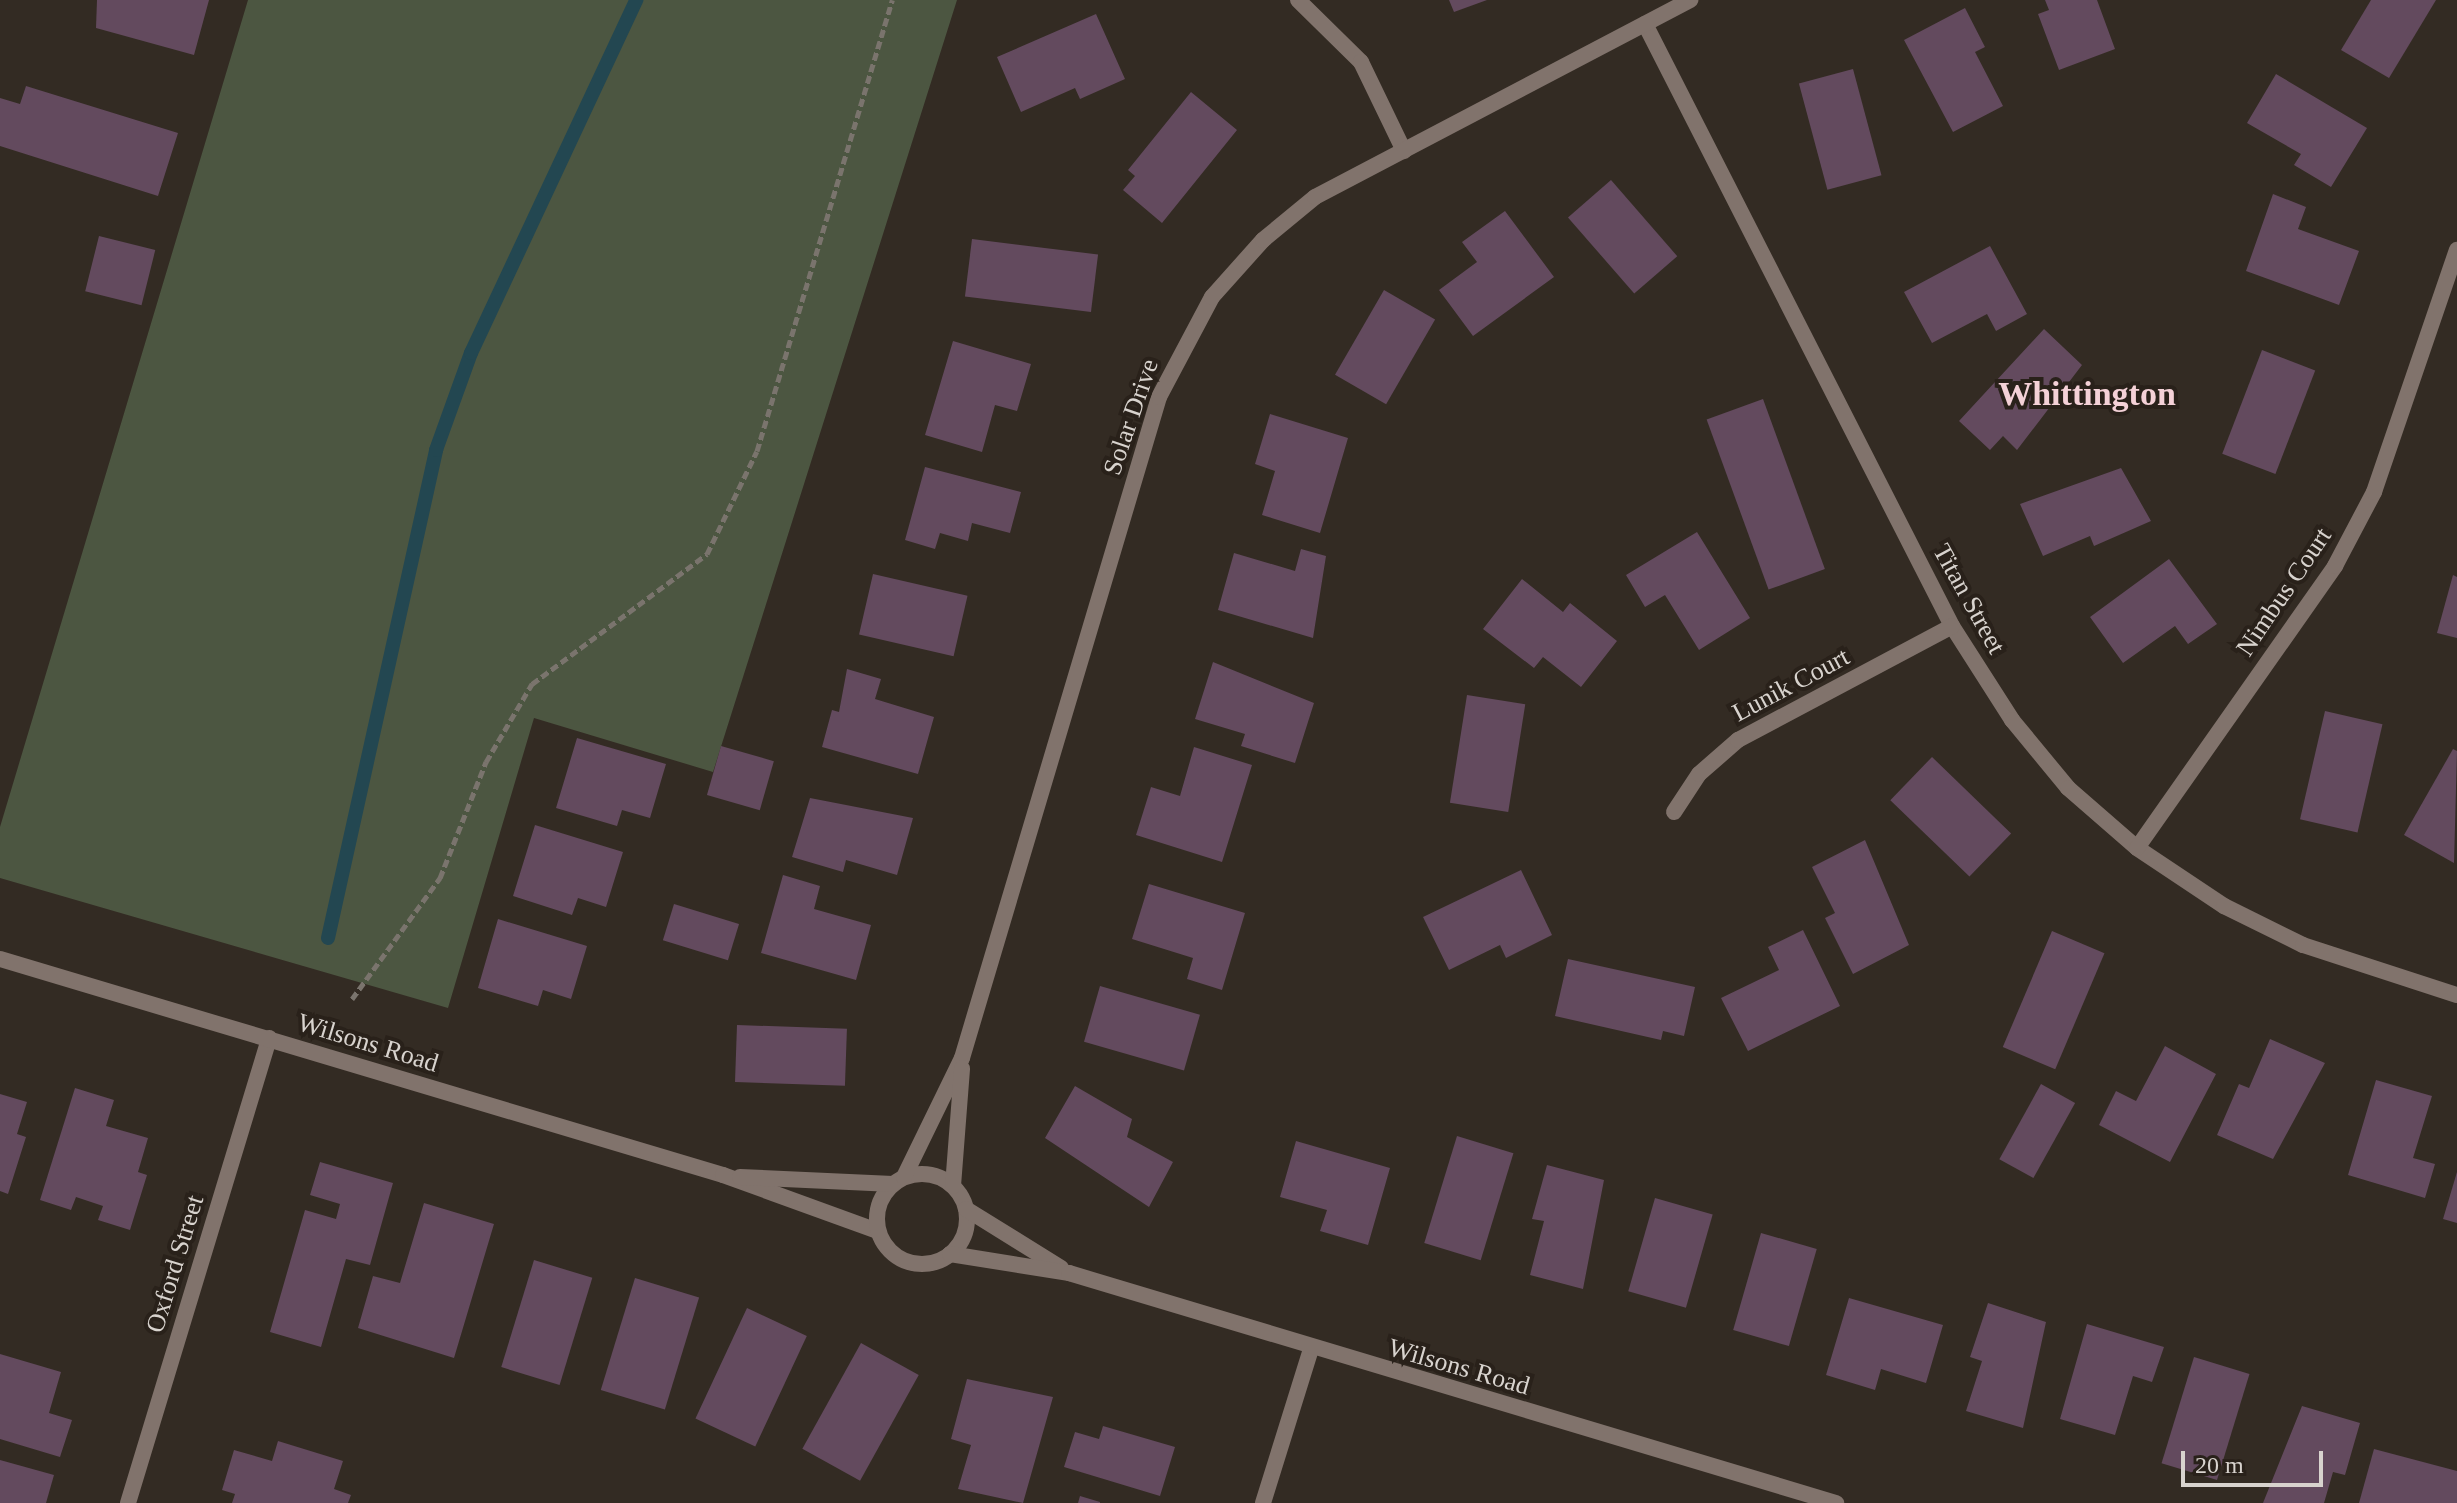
<!DOCTYPE html>
<style>
body{margin:0}
#map{position:relative;width:2457px;height:1503px;overflow:hidden;background:#332b23;font-family:"Times New Roman",serif}
div>[style]{position:absolute}
.green>*{inset:0;background:#4c5641}
.stream>*{height:14px;margin:-7px;padding:0 7px;transform-origin:7px;border-radius:7px;background:#234751}
.building>*{inset:0;background:#634a5e;transform-origin:0 0}
.path>*{height:5px;margin-top:-2.5px;transform-origin:0;background:repeating-linear-gradient(90deg,#7a746d 0 8px,transparent 0 12px)}
.minor>*{height:16px;margin:-8px;padding:0 8px;transform-origin:8px;border-radius:8px;background:#81736c}
.tertiary>*{height:16px;margin:-8px;padding:0 8px;transform-origin:8px;border-radius:8px;background:#81736c}
.tertiary>.ring{margin:-8px;padding:0;box-sizing:content-box;background:none;border:16px solid #81736c;border-radius:50%}
span{translate:-50% -50%;white-space:nowrap;text-align:center;line-height:1.15;-webkit-text-stroke:8px #29211a;paint-order:stroke}
.street-label{font-size:26px;color:#d8d3ce}
.district-label{font-size:34px;color:#f4d1d7;font-weight:700}
.scale{position:absolute;left:2181px;top:1451px;width:142px;height:36px;box-sizing:border-box;border:4px solid #d8d3ce;border-top:0;padding-left:10px;font-size:24px;line-height:28px;white-space:nowrap;color:#d8d3ce;-webkit-text-stroke:6px #29211a;paint-order:stroke}
</style>
<div id="map">
<div class="green">
<i style="clip-path:polygon(248px 0,957px 0,713px 772px,534px 718px,448px 1008px,0 878px,0 827px)"></i>
</div>
<div class="stream">
<i style="left:328px;top:938px;width:500px;rotate:-77.5deg"></i>
<i style="left:436px;top:450px;width:103px;rotate:-70.2deg"></i>
<i style="left:471px;top:353px;width:390px;rotate:-64.9deg"></i>
</div>
<div class="building">
<i style="clip-path:polygon(97px 0,209px 0,194px 55px,96px 28px)"></i>
<i style="clip-path:polygon(1449px 0,1487px 0,1454px 12px)"></i>
<i style="clip-path:polygon(2045px 0,2097px 0,2115px 49px,2059px 70px,2038px 14px,2049px 10px)"></i>
<i style="clip-path:polygon(2371px 0,2436px 0,2389px 78px,2341px 50px)"></i>
<i style="clip-path:polygon(1965px 8px,1985px 47px,1975px 52px,2003px 106px,1953px 132px,1904px 40px)"></i>
<i style="clip-path:polygon(1096px 14px,1125px 79px,1080px 99px,1075px 88px,1021px 112px,997px 57px)"></i>
<i style="left:1853px;top:69px;width:110px;height:56px;rotate:75deg"></i>
<i style="clip-path:polygon(2276px 74px,2367px 128px,2331px 187px,2294px 165px,2301px 154px,2247px 123px)"></i>
<i style="clip-path:polygon(26px 86px,178px 133px,158px 196px,0 146px,0 98px,20px 104px)"></i>
<i style="clip-path:polygon(1191px 92px,1237px 130px,1162px 223px,1123px 190px,1135px 176px,1128px 170px)"></i>
<i style="left:1611px;top:180px;width:101px;height:57px;rotate:49deg"></i>
<i style="clip-path:polygon(2273px 194px,2306px 207px,2298px 229px,2359px 251px,2339px 305px,2246px 271px)"></i>
<i style="clip-path:polygon(1505px 211px,1554px 277px,1473px 336px,1439px 290px,1477px 262px,1462px 242px)"></i>
<i style="left:99px;top:236px;width:58px;height:57px;rotate:14deg"></i>
<i style="left:972px;top:239px;width:127px;height:58px;rotate:7deg"></i>
<i style="clip-path:polygon(1990px 246px,2027px 314px,1996px 331px,1987px 314px,1932px 343px,1904px 292px)"></i>
<i style="left:1384px;top:290px;width:59px;height:98px;rotate:30deg"></i>
<i style="clip-path:polygon(2044px 329px,2082px 365px,2017px 450px,2003px 436px,1990px 450px,1959px 421px)"></i>
<i style="clip-path:polygon(953px 341px,1031px 364px,1017px 411px,995px 405px,982px 452px,925px 435px)"></i>
<i style="left:2262px;top:350px;width:57px;height:111px;rotate:21deg"></i>
<i style="left:1763px;top:399px;width:181px;height:60px;rotate:70deg"></i>
<i style="clip-path:polygon(1270px 414px,1348px 438px,1320px 533px,1262px 515px,1275px 471px,1255px 464px)"></i>
<i style="clip-path:polygon(925px 467px,1021px 492px,1010px 533px,972px 523px,968px 541px,940px 533px,935px 549px,905px 540px)"></i>
<i style="clip-path:polygon(2121px 468px,2151px 521px,2094px 546px,2090px 536px,2043px 556px,2020px 504px)"></i>
<i style="clip-path:polygon(1697px 532px,1750px 618px,1699px 650px,1665px 595px,1645px 607px,1626px 575px)"></i>
<i style="clip-path:polygon(1301px 549px,1326px 556px,1313px 638px,1218px 610px,1234px 553px,1295px 571px)"></i>
<i style="clip-path:polygon(2169px 559px,2217px 624px,2188px 644px,2175px 626px,2123px 663px,2090px 617px)"></i>
<i style="left:873px;top:574px;width:97px;height:62px;rotate:13deg"></i>
<i style="clip-path:polygon(2453px 575px,2457px 577px,2457px 638px,2437px 633px)"></i>
<i style="clip-path:polygon(1522px 579px,1563px 612px,1570px 603px,1617px 641px,1581px 687px,1543px 657px,1534px 668px,1483px 629px)"></i>
<i style="clip-path:polygon(1213px 662px,1314px 703px,1295px 763px,1241px 746px,1245px 734px,1195px 719px)"></i>
<i style="clip-path:polygon(847px 669px,881px 679px,875px 699px,934px 717px,918px 774px,822px 747px,832px 710px,839px 712px)"></i>
<i style="left:1467px;top:695px;width:59px;height:109px;rotate:9deg"></i>
<i style="left:2325px;top:711px;width:59px;height:111px;rotate:13deg"></i>
<i style="clip-path:polygon(577px 738px,666px 764px,650px 818px,622px 810px,617px 826px,556px 808px)"></i>
<i style="left:721px;top:746px;width:55px;height:51px;rotate:16deg"></i>
<i style="clip-path:polygon(1194px 747px,1252px 765px,1222px 862px,1136px 835px,1151px 787px,1180px 796px)"></i>
<i style="clip-path:polygon(2453px 749px,2457px 751px,2454px 863px,2404px 835px)"></i>
<i style="left:1932px;top:757px;width:110px;height:60px;rotate:44deg"></i>
<i style="clip-path:polygon(810px 798px,913px 818px,897px 875px,846px 860px,843px 872px,792px 857px)"></i>
<i style="clip-path:polygon(535px 825px,623px 852px,606px 907px,578px 898px,572px 915px,513px 896px)"></i>
<i style="clip-path:polygon(1865px 840px,1909px 945px,1853px 974px,1825px 918px,1835px 913px,1812px 867px)"></i>
<i style="clip-path:polygon(1521px 870px,1552px 935px,1506px 958px,1500px 945px,1449px 970px,1423px 917px)"></i>
<i style="clip-path:polygon(783px 875px,820px 886px,814px 909px,871px 925px,856px 980px,761px 953px)"></i>
<i style="clip-path:polygon(1149px 884px,1245px 913px,1222px 990px,1187px 979px,1193px 958px,1132px 939px)"></i>
<i style="left:674px;top:904px;width:68px;height:38px;rotate:17deg"></i>
<i style="clip-path:polygon(498px 919px,587px 946px,571px 999px,543px 990px,538px 1006px,478px 988px)"></i>
<i style="clip-path:polygon(1803px 930px,1840px 1006px,1748px 1051px,1721px 998px,1779px 970px,1768px 947px)"></i>
<i style="left:2052px;top:931px;width:57px;height:126px;rotate:23deg"></i>
<i style="clip-path:polygon(1568px 959px,1695px 987px,1684px 1036px,1663px 1031px,1661px 1040px,1555px 1016px)"></i>
<i style="left:1100px;top:986px;width:104px;height:58px;rotate:16deg"></i>
<i style="left:737px;top:1025px;width:110px;height:57px;rotate:2deg"></i>
<i style="clip-path:polygon(2270px 1039px,2325px 1063px,2273px 1159px,2217px 1135px,2239px 1084px,2249px 1088px)"></i>
<i style="clip-path:polygon(2165px 1046px,2216px 1074px,2170px 1162px,2099px 1125px,2116px 1091px,2136px 1101px)"></i>
<i style="clip-path:polygon(2376px 1080px,2432px 1096px,2413px 1158px,2435px 1164px,2425px 1198px,2348px 1175px)"></i>
<i style="left:2041px;top:1084px;width:39px;height:86px;rotate:29deg"></i>
<i style="clip-path:polygon(1075px 1086px,1132px 1119px,1127px 1137px,1173px 1162px,1149px 1207px,1045px 1138px)"></i>
<i style="clip-path:polygon(75px 1088px,114px 1100px,106px 1126px,148px 1138px,138px 1172px,147px 1175px,130px 1230px,98px 1220px,103px 1206px,76px 1197px,71px 1210px,40px 1200px)"></i>
<i style="clip-path:polygon(0 1094px,27px 1102px,17px 1134px,26px 1137px,8px 1194px,0 1191px)"></i>
<i style="left:1457px;top:1136px;width:59px;height:112px;rotate:17deg"></i>
<i style="clip-path:polygon(1296px 1141px,1390px 1168px,1368px 1245px,1320px 1231px,1327px 1210px,1280px 1197px)"></i>
<i style="clip-path:polygon(320px 1162px,393px 1183px,370px 1265px,346px 1259px,321px 1347px,270px 1332px,305px 1210px,336px 1219px,340px 1204px,310px 1195px)"></i>
<i style="clip-path:polygon(1547px 1165px,1604px 1180px,1583px 1289px,1530px 1275px,1544px 1221px,1532px 1219px)"></i>
<i style="clip-path:polygon(2457px 1172px,2457px 1223px,2443px 1219px)"></i>
<i style="left:1655px;top:1198px;width:60px;height:97px;rotate:16deg"></i>
<i style="clip-path:polygon(424px 1203px,494px 1224px,454px 1358px,358px 1328px,373px 1276px,400px 1283px)"></i>
<i style="left:1761px;top:1233px;width:58px;height:101px;rotate:16deg"></i>
<i style="left:534px;top:1260px;width:61px;height:112px;rotate:17deg"></i>
<i style="left:635px;top:1278px;width:67px;height:117px;rotate:17deg"></i>
<i style="clip-path:polygon(1849px 1298px,1943px 1325px,1926px 1383px,1881px 1369px,1875px 1390px,1826px 1375px)"></i>
<i style="clip-path:polygon(1988px 1303px,2046px 1322px,2023px 1428px,1966px 1411px,1982px 1361px,1970px 1357px)"></i>
<i style="left:747px;top:1308px;width:66px;height:122px;rotate:25deg"></i>
<i style="clip-path:polygon(2087px 1324px,2164px 1347px,2152px 1382px,2133px 1376px,2115px 1435px,2060px 1419px)"></i>
<i style="left:861px;top:1343px;width:66px;height:121px;rotate:29deg"></i>
<i style="clip-path:polygon(0 1354px,61px 1372px,49px 1413px,72px 1420px,60px 1457px,0 1439px)"></i>
<i style="left:2194px;top:1357px;width:58px;height:111px;rotate:17deg"></i>
<i style="clip-path:polygon(967px 1379px,1053px 1397px,1023px 1503px,958px 1489px,971px 1445px,951px 1439px)"></i>
<i style="clip-path:polygon(2302px 1406px,2360px 1423px,2345px 1475px,2333px 1472px,2324px 1503px,2263px 1503px)"></i>
<i style="clip-path:polygon(1103px 1426px,1175px 1447px,1160px 1496px,1064px 1467px,1075px 1432px,1099px 1439px)"></i>
<i style="clip-path:polygon(278px 1441px,343px 1461px,334px 1489px,351px 1495px,348px 1503px,232px 1503px,235px 1494px,222px 1490px,234px 1450px,272px 1461px)"></i>
<i style="clip-path:polygon(2374px 1449px,2457px 1471px,2457px 1503px,2359px 1503px)"></i>
<i style="clip-path:polygon(0 1460px,54px 1475px,46px 1503px,0 1503px)"></i>
<i style="clip-path:polygon(1080px 1496px,1100px 1502px,1100px 1503px,1078px 1503px)"></i>
</div>
<div class="path">
<i style="left:352px;top:999px;width:150px;rotate:-54deg"></i>
<i style="left:440px;top:878px;width:125px;rotate:-68.4deg"></i>
<i style="left:486px;top:762px;width:91px;rotate:-59.5deg"></i>
<i style="left:532px;top:684px;width:218px;rotate:-36.6deg"></i>
<i style="left:707px;top:554px;width:114px;rotate:-64.1deg"></i>
<i style="left:757px;top:451px;width:471px;rotate:-73.3deg"></i>
</div>
<div class="minor">
<i style="left:1298px;top:0;width:88px;rotate:44.5deg"></i>
<i style="left:1361px;top:62px;width:99px;rotate:64.2deg"></i>
<i style="left:1645px;top:24px;width:676px;rotate:62.98deg"></i>
<i style="left:1952px;top:626px;width:112px;rotate:57.4deg"></i>
<i style="left:2012px;top:720px;width:88px;rotate:50.5deg"></i>
<i style="left:2068px;top:788px;width:91px;rotate:41deg"></i>
<i style="left:2137px;top:848px;width:105px;rotate:33.7deg"></i>
<i style="left:2224px;top:906px;width:88px;rotate:26.3deg"></i>
<i style="left:2303px;top:945px;width:162px;rotate:18deg"></i>
<i style="left:1674px;top:812px;width:45px;rotate:-56.7deg"></i>
<i style="left:1699px;top:774px;width:52px;rotate:-41.1deg"></i>
<i style="left:1738px;top:740px;width:242px;rotate:-28deg"></i>
<i style="left:2137px;top:848px;width:345px;rotate:-54.9deg"></i>
<i style="left:2335px;top:566px;width:84px;rotate:-62.2deg"></i>
<i style="left:2374px;top:492px;width:256px;rotate:-71.1deg"></i>
<i style="left:128px;top:1503px;width:486px;rotate:-73.1deg"></i>
<i style="left:1263px;top:1503px;width:161px;rotate:-72.7deg"></i>
</div>
<div class="tertiary">
<i style="left:0;top:959px;width:755px;rotate:16.63deg"></i>
<i style="left:723px;top:1175px;width:165px;rotate:19.9deg"></i>
<i class="ring" style="left:877px;top:1174px;width:74px;height:74px"></i>
<i style="left:740px;top:1177px;width:153px;rotate:2.6deg"></i>
<i style="left:904px;top:1177px;width:132px;rotate:-64deg"></i>
<i style="left:962px;top:1058px;width:690px;rotate:-73.4deg"></i>
<i style="left:1159px;top:397px;width:113px;rotate:-62.1deg"></i>
<i style="left:1212px;top:297px;width:76px;rotate:-48.2deg"></i>
<i style="left:1263px;top:240px;width:67px;rotate:-39.6deg"></i>
<i style="left:1315px;top:197px;width:424px;rotate:-27.7deg"></i>
<i style="left:953px;top:1186px;width:118px;rotate:-85.6deg"></i>
<i style="left:966px;top:1209px;width:112px;rotate:31.8deg"></i>
<i style="left:950px;top:1254px;width:121px;rotate:9.1deg"></i>
<i style="left:1069px;top:1273px;width:801px;rotate:16.69deg"></i>
</div>
<div class="street-label">
<span style="left:1131px;top:417px;rotate:-71deg">Solar Drive</span>
<span style="left:2284px;top:592px;rotate:-56deg">Nimbus Court</span>
<span style="left:1969px;top:599px;rotate:61deg">Titan Street</span>
<span style="left:1791px;top:685px;rotate:-28deg">Lunik Court</span>
<span style="left:368px;top:1043px;rotate:17deg">Wilsons Road</span>
<span style="left:175px;top:1264px;rotate:-73deg">Oxford Street</span>
<span style="left:1459px;top:1367px;rotate:16deg">Wilsons Road</span>
</div>
<div class="district-label">
<span style="left:2087px;top:394px">Whittington</span>
</div>
<div class="scale">20 m</div>
</div>
